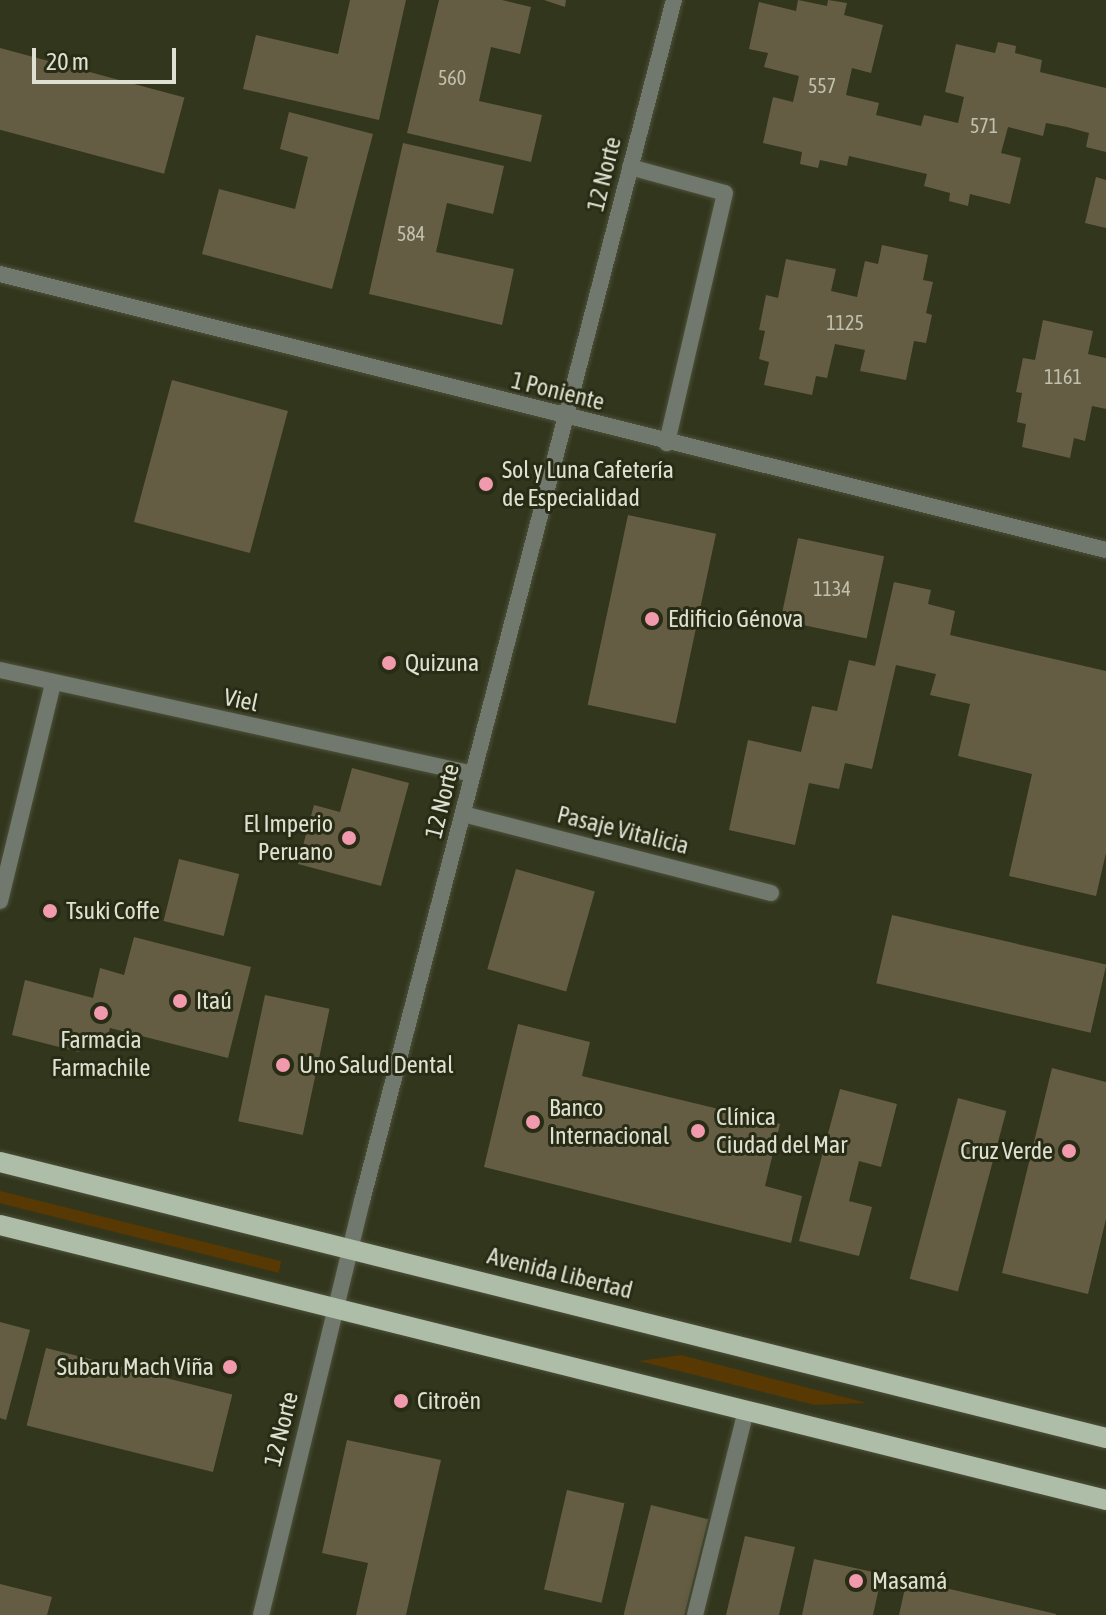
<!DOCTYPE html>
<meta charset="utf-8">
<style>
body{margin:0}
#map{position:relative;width:1106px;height:1615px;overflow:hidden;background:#32361d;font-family:"Asap Condensed",sans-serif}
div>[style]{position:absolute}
.green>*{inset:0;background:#593903;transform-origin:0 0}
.building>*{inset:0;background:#645d43;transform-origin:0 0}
.roads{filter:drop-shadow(0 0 2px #4e513a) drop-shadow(0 0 2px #4e513a)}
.service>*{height:16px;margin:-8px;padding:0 8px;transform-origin:8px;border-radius:8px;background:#71796e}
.minor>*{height:16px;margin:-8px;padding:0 8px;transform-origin:8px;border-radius:8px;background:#71796e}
.primary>*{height:20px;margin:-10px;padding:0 10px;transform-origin:10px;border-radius:10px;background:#adbda8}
.dots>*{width:22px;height:22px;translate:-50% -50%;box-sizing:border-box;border:4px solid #282c14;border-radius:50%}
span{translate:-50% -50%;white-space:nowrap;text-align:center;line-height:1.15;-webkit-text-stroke:6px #282c14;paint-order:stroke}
.number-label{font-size:20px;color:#c0c0ae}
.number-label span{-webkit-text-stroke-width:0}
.street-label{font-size:24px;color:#dee1d2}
.poi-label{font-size:24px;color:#dee1d2}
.left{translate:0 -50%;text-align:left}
.right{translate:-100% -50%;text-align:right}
.scale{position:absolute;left:32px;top:48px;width:144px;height:36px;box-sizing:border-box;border:4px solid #dee1d2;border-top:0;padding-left:10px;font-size:24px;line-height:28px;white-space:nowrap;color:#dee1d2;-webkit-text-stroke:6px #282c14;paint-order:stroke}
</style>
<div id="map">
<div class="green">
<i style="left:0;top:1191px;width:290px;height:12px;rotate:14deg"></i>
<i style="clip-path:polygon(681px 1355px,867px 1403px,815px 1405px,639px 1361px)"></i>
</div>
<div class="building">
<i style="clip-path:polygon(350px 0,406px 0,379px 120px,243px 89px,256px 35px,338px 54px)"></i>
<i style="clip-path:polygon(439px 0,502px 0,531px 7px,520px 54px,491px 47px,479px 101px,542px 115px,531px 162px,407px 133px)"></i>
<i style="clip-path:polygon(544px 0,566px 0,565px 7px)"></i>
<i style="clip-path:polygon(798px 0,827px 6px,828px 0,847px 3px,844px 15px,883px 25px,871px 73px,852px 68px,846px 95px,879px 103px,876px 115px,921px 126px,924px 115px,958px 123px,964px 97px,945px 92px,956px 44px,995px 53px,998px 42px,1016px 46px,1015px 53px,1042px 60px,1040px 72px,1106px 88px,1106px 152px,1086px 147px,1089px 133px,1067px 127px,1046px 123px,1043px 136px,1008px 127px,1001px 153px,1021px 158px,1010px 204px,970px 194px,968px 206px,949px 201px,950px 193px,924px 186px,927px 174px,849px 156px,847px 166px,820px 160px,818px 168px,800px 164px,802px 152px,763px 143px,773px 97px,793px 102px,799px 76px,764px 67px,768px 53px,749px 49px,759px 2px,796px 11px)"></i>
<i style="left:0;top:48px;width:191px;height:79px;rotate:15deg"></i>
<i style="clip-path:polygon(289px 112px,373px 134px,332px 289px,202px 254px,219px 189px,295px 209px,308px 157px,280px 149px)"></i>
<i style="clip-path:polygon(403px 143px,504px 166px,493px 214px,447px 203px,436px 252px,514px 269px,502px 325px,369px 294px)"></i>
<i style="clip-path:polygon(1096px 177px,1106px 180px,1106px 228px,1085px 223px)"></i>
<i style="clip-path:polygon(882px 245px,928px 255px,923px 280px,933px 282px,926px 313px,932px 315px,926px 343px,914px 341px,906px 380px,860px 371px,865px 350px,835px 344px,827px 378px,816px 376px,812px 395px,764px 385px,769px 362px,759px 359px,765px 331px,759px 330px,766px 295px,778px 298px,786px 259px,836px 269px,831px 291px,857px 297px,865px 261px,878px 264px)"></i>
<i style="clip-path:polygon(1043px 320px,1093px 331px,1088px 354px,1106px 358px,1106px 409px,1092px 406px,1085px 441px,1074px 438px,1070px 458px,1022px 447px,1026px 424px,1017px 422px,1022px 393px,1016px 392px,1023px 358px,1035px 360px)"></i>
<i style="left:172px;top:380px;width:120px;height:147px;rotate:15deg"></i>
<i style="left:628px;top:515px;width:90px;height:194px;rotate:12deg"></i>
<i style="left:798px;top:538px;width:88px;height:84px;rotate:12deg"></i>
<i style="clip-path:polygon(894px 582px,931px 590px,928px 604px,955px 611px,950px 635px,1106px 671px,1106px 853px,1096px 896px,1009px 876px,1032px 774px,958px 756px,970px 704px,930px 695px,936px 674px,896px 665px,872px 769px,845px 763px,839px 789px,809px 783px,795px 845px,729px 830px,748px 740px,801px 752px,812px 706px,837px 711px,849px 660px,875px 666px)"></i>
<i style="clip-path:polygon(352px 768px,409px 783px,381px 886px,298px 864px,314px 805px,340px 812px)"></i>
<i style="left:179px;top:859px;width:62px;height:64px;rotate:14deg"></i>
<i style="left:516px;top:869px;width:82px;height:104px;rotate:16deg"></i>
<i style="left:892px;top:915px;width:220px;height:70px;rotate:13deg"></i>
<i style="clip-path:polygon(134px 937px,251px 967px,228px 1058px,110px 1028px,105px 1046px,82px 1040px,79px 1052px,12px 1035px,25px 980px,93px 998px,100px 968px,124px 975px)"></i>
<i style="left:265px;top:995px;width:66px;height:129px;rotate:12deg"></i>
<i style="clip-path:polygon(518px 1024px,590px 1042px,582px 1076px,780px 1124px,765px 1186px,802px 1196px,791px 1243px,484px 1167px)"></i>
<i style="clip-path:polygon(1052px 1068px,1106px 1082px,1106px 1219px,1088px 1294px,1002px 1273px)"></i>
<i style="clip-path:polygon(840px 1089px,897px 1104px,881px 1167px,859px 1161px,849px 1201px,872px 1207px,859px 1256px,799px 1241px)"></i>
<i style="left:958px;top:1098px;width:50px;height:187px;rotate:15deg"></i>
<i style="clip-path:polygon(0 1322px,30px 1330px,6px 1420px,0 1418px)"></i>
<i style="left:46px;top:1348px;width:192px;height:80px;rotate:14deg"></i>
<i style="clip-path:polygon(347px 1440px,441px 1460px,406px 1615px,356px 1615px,368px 1563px,322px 1553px)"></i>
<i style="left:567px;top:1490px;width:59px;height:102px;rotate:13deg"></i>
<i style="left:651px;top:1505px;width:59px;height:113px;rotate:14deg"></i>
<i style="clip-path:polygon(745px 1536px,795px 1547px,779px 1615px,726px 1615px)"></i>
<i style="clip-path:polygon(814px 1559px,882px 1574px,873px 1615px,802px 1615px)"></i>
<i style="clip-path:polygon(907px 1579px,1056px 1614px,1056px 1615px,899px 1615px)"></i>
<i style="clip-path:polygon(0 1584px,52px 1597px,47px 1615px,0 1615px)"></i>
</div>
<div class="roads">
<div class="service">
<i style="left:630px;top:167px;width:98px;rotate:15.3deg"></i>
<i style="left:725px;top:193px;width:257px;rotate:103.1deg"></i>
<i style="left:695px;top:1615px;width:210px;rotate:-76deg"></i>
</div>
<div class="minor">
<i style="left:0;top:274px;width:1140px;rotate:14.01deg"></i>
<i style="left:0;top:670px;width:484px;rotate:12.4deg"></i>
<i style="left:463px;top:814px;width:318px;rotate:14.4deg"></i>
<i style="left:0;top:901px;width:223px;rotate:-76.3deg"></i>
<i style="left:261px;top:1615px;width:426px;rotate:-76.3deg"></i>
<i style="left:362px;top:1201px;width:1241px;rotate:-75.44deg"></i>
</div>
<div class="primary">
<i style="left:0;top:1162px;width:1140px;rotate:14.01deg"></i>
<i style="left:0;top:1225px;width:1140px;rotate:13.96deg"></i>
</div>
</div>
<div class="dots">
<i style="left:486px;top:484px;background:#f29aad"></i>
<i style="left:652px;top:619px;background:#f29aad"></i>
<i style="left:389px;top:663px;background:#f29aad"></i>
<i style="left:349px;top:838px;background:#f29aad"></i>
<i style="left:50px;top:911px;background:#f29aad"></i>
<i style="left:180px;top:1001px;background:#f29aad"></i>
<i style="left:101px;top:1013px;background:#f29aad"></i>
<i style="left:283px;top:1065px;background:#f29aad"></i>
<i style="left:533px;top:1122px;background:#f29aad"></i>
<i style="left:698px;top:1131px;background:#f29aad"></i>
<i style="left:1069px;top:1151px;background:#f29aad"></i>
<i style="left:230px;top:1367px;background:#f29aad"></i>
<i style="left:401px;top:1401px;background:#f29aad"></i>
<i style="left:856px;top:1581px;background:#f29aad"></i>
</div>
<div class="number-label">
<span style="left:452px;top:77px">560</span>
<span style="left:822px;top:85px">557</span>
<span style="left:984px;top:125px">571</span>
<span style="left:411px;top:233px">584</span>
<span style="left:845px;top:322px">1125</span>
<span style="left:1063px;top:376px">1161</span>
<span style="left:832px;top:588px">1134</span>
</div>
<div class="street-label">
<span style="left:604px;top:174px;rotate:-76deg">12 Norte</span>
<span style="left:558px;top:391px;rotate:14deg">1 Poniente</span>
<span style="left:241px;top:700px;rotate:12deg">Viel</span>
<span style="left:442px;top:801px;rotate:-76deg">12 Norte</span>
<span style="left:623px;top:830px;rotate:14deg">Pasaje Vitalicia</span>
<span style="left:560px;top:1273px;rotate:14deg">Avenida Libertad</span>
<span style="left:281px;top:1429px;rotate:-76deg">12 Norte</span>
</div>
<div class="poi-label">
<span class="left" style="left:502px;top:484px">Sol y Luna Cafetería<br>de Especialidad</span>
<span class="left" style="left:668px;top:619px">Edificio Génova</span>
<span class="left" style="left:405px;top:663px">Quizuna</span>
<span class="right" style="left:333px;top:838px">El Imperio<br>Peruano</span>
<span class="left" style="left:66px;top:911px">Tsuki Coffe</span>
<span class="left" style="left:196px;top:1001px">Itaú</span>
<span style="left:101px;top:1054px">Farmacia<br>Farmachile</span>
<span class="left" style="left:299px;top:1065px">Uno Salud Dental</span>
<span class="left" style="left:549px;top:1122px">Banco<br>Internacional</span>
<span class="left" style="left:716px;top:1131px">Clínica<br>Ciudad del Mar</span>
<span class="right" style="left:1053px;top:1151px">Cruz Verde</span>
<span class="right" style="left:214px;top:1367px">Subaru Mach Viña</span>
<span class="left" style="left:417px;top:1401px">Citroën</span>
<span class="left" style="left:872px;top:1581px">Masamá</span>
</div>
<div class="scale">20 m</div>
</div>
